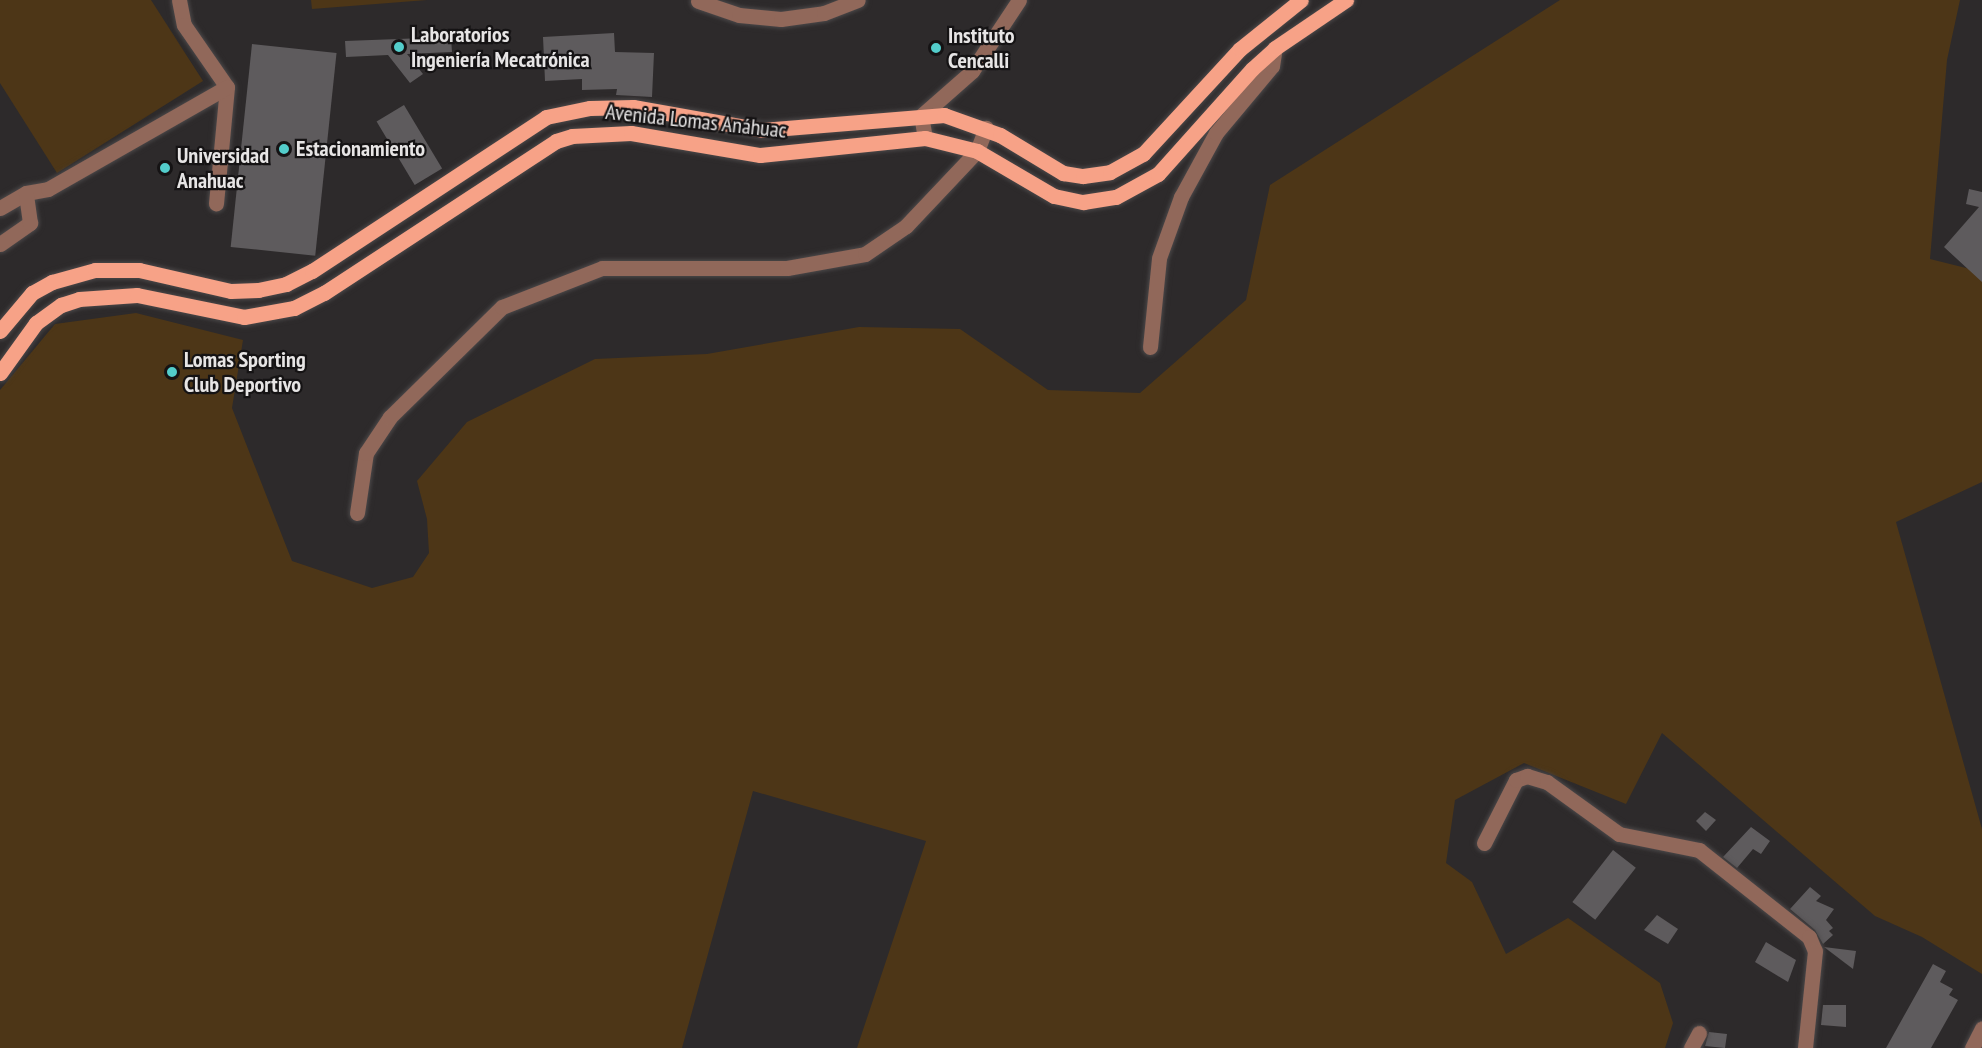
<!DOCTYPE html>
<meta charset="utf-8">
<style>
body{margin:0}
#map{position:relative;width:1982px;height:1048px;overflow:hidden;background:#2d2a2b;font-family:"PT Sans Narrow",sans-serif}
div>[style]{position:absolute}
.green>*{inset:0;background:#4d3617}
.building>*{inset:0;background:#5e5b5d;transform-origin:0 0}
.roads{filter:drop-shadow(0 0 2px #4b4849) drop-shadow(0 0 2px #4b4849)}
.minor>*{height:15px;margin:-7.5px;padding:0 7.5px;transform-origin:7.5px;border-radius:7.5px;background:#91685a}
.major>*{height:15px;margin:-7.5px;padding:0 7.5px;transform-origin:7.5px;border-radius:7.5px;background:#f7a287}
.dots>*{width:16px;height:16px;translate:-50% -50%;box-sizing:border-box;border:3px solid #151314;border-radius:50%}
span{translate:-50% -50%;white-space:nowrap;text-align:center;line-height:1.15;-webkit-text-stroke:4.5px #151314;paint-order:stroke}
.poi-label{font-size:22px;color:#e7e5e5;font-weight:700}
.left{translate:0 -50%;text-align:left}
.street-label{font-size:22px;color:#e7e5e5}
</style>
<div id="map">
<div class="green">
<i style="clip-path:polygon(0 0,151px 0,203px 81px,57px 173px,0 83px)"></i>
<i style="clip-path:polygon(311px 0,427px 0,312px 9px)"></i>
<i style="clip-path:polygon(1560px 0,1960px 0,1947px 60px,1930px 259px,1982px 272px,1982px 482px,1896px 522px,1982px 829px,1982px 974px,1922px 937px,1875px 916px,1662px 733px,1626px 804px,1524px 763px,1455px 800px,1446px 863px,1472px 882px,1506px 954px,1568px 918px,1660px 983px,1673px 1023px,1665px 1048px,857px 1048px,926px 841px,753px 791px,682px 1048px,0 1048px,0 390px,55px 324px,136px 313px,243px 340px,232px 408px,292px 561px,372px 588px,413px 577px,429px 553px,427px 519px,417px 481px,467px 422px,595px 359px,707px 354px,859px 327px,960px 329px,1048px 390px,1140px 393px,1246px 300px,1270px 185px)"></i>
</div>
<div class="building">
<i style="clip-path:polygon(614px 33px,615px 52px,654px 53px,652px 97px,616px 95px,617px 89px,582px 90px,582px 79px,545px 81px,543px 37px)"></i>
<i style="clip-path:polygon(451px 37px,452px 52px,407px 54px,423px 74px,410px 83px,388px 55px,346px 57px,345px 41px)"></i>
<i style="left:252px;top:44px;width:85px;height:204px;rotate:6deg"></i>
<i style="left:404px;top:105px;width:74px;height:32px;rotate:59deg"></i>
<i style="clip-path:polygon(1969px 189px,1982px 192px,1982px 282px,1944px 247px,1979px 207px,1966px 204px)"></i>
<i style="clip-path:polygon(1705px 812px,1716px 820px,1706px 831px,1696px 821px)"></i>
<i style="clip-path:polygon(1751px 827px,1770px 841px,1761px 854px,1753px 849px,1737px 868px,1723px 857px)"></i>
<i style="left:1613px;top:850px;width:29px;height:66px;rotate:38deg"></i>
<i style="clip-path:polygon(1810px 887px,1821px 896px,1816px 901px,1834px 909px,1826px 920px,1833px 928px,1829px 931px,1833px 935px,1823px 944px,1815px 930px,1790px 909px)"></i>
<i style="clip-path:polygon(1657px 915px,1678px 929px,1668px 944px,1644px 930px)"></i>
<i style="clip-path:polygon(1766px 942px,1796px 960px,1788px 982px,1755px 962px)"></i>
<i style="clip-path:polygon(1824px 947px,1856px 951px,1853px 969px)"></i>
<i style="clip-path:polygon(1933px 964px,1946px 971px,1940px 982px,1953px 989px,1949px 995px,1958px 1000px,1931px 1048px,1886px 1048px)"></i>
<i style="clip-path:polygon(1823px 1005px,1846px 1005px,1846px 1027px,1821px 1025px)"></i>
<i style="clip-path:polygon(1709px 1032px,1727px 1034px,1725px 1048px,1705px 1046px)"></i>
</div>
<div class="roads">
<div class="minor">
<i style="left:179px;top:0;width:25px;rotate:79deg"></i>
<i style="left:184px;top:25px;width:75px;rotate:55.3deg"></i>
<i style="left:227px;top:87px;width:117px;rotate:95.4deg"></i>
<i style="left:698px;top:1px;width:43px;rotate:18.9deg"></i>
<i style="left:739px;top:15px;width:42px;rotate:5.4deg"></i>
<i style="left:781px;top:19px;width:43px;rotate:-7.9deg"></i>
<i style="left:824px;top:13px;width:36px;rotate:-21deg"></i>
<i style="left:925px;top:138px;width:22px;rotate:-100deg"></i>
<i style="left:921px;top:116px;width:68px;rotate:-41.4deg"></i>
<i style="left:972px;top:71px;width:85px;rotate:-56.5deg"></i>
<i style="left:0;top:208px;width:30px;rotate:-30deg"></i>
<i style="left:26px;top:193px;width:22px;rotate:-10deg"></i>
<i style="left:48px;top:189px;width:206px;rotate:-29.7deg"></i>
<i style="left:0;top:244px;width:37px;rotate:-35deg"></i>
<i style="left:30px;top:223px;width:30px;rotate:-98deg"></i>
<i style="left:1150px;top:347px;width:89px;rotate:-84.2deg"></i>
<i style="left:1159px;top:258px;width:65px;rotate:-70.2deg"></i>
<i style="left:1181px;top:197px;width:73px;rotate:-61.3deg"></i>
<i style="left:1216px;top:133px;width:87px;rotate:-50.1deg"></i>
<i style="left:1272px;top:66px;width:18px;rotate:-81deg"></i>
<i style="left:357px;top:513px;width:61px;rotate:-81.5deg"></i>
<i style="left:366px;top:453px;width:43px;rotate:-56.3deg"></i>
<i style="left:390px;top:417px;width:157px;rotate:-44.5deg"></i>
<i style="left:502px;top:307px;width:107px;rotate:-21.3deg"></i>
<i style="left:602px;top:268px;width:185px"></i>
<i style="left:787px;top:268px;width:79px;rotate:-10.2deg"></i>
<i style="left:865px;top:254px;width:50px;rotate:-34.3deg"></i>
<i style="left:906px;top:226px;width:103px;rotate:-46.6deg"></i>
<i style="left:977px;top:151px;width:25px;rotate:-69deg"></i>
<i style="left:1484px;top:843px;width:71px;rotate:-63.1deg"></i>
<i style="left:1516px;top:780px;width:12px;rotate:-20deg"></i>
<i style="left:1527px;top:776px;width:21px;rotate:17deg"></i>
<i style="left:1547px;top:782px;width:89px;rotate:35.8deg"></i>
<i style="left:1619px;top:834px;width:82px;rotate:11.3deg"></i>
<i style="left:1699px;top:850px;width:140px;rotate:38.3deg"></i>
<i style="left:1809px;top:937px;width:15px;rotate:67deg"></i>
<i style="left:1815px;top:951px;width:98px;rotate:95.9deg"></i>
<i style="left:1691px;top:1048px;width:17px;rotate:-62deg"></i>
<i style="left:1972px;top:1048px;width:22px;rotate:-63deg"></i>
</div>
<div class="major">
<i style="left:0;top:331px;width:50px;rotate:-49.9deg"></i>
<i style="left:32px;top:293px;width:23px;rotate:-29deg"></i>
<i style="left:52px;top:282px;width:45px;rotate:-15.6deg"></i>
<i style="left:95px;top:270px;width:44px"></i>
<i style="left:139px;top:270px;width:94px;rotate:12.9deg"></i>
<i style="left:231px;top:291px;width:27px;rotate:-2deg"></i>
<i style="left:258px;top:290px;width:29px;rotate:-12deg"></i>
<i style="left:286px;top:284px;width:29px;rotate:-27deg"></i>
<i style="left:312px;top:271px;width:280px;rotate:-33.3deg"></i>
<i style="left:546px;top:117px;width:45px;rotate:-11.6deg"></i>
<i style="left:590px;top:108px;width:43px;rotate:-1.3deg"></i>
<i style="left:633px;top:107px;width:131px;rotate:10.1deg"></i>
<i style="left:762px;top:130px;width:183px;rotate:-4.7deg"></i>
<i style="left:944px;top:115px;width:59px;rotate:19.7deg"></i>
<i style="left:1000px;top:135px;width:74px;rotate:31.1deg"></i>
<i style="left:1063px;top:173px;width:20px;rotate:9deg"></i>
<i style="left:1083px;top:176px;width:27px;rotate:-8deg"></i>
<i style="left:1110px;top:172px;width:38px;rotate:-29deg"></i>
<i style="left:1143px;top:154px;width:143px;rotate:-47.3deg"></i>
<i style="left:1240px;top:49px;width:78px;rotate:-38.8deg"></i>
<i style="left:0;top:373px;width:62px;rotate:-54.2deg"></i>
<i style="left:36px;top:323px;width:31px;rotate:-36deg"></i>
<i style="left:61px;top:305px;width:19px;rotate:-18deg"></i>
<i style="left:79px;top:299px;width:58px;rotate:-3.9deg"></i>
<i style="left:137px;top:295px;width:109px;rotate:11.6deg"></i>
<i style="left:244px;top:317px;width:51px;rotate:-10.2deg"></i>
<i style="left:294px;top:308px;width:34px;rotate:-27deg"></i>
<i style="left:324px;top:293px;width:277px;rotate:-33.2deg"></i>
<i style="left:556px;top:141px;width:17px;rotate:-17deg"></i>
<i style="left:572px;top:136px;width:59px;rotate:-2.9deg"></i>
<i style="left:631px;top:133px;width:131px;rotate:9.7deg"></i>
<i style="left:760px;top:155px;width:166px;rotate:-5.9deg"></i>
<i style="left:925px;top:138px;width:54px;rotate:14deg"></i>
<i style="left:977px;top:151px;width:89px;rotate:30.3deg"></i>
<i style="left:1054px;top:196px;width:30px;rotate:12deg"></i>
<i style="left:1083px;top:202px;width:33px;rotate:-9deg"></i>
<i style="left:1116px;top:197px;width:48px;rotate:-28.7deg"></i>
<i style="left:1158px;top:174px;width:141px;rotate:-48.2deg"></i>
<i style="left:1252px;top:69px;width:31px;rotate:-42deg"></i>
<i style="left:1275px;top:48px;width:86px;rotate:-34.1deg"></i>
</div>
</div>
<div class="dots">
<i style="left:399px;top:47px;background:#53cdcb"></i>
<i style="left:936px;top:48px;background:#53cdcb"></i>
<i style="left:284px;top:149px;background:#53cdcb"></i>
<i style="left:165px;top:168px;background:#53cdcb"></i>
<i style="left:172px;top:372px;background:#53cdcb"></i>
</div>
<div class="poi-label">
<span class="left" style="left:411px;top:47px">Laboratorios<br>Ingeniería Mecatrónica</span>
<span class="left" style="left:948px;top:48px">Instituto<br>Cencalli</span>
<span class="left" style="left:296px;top:149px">Estacionamiento</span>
<span class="left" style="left:177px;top:168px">Universidad<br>Anahuac</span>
<span class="left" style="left:184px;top:372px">Lomas Sporting<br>Club Deportivo</span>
</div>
<div class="street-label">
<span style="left:696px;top:121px;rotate:6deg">Avenida Lomas Anáhuac</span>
</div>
</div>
